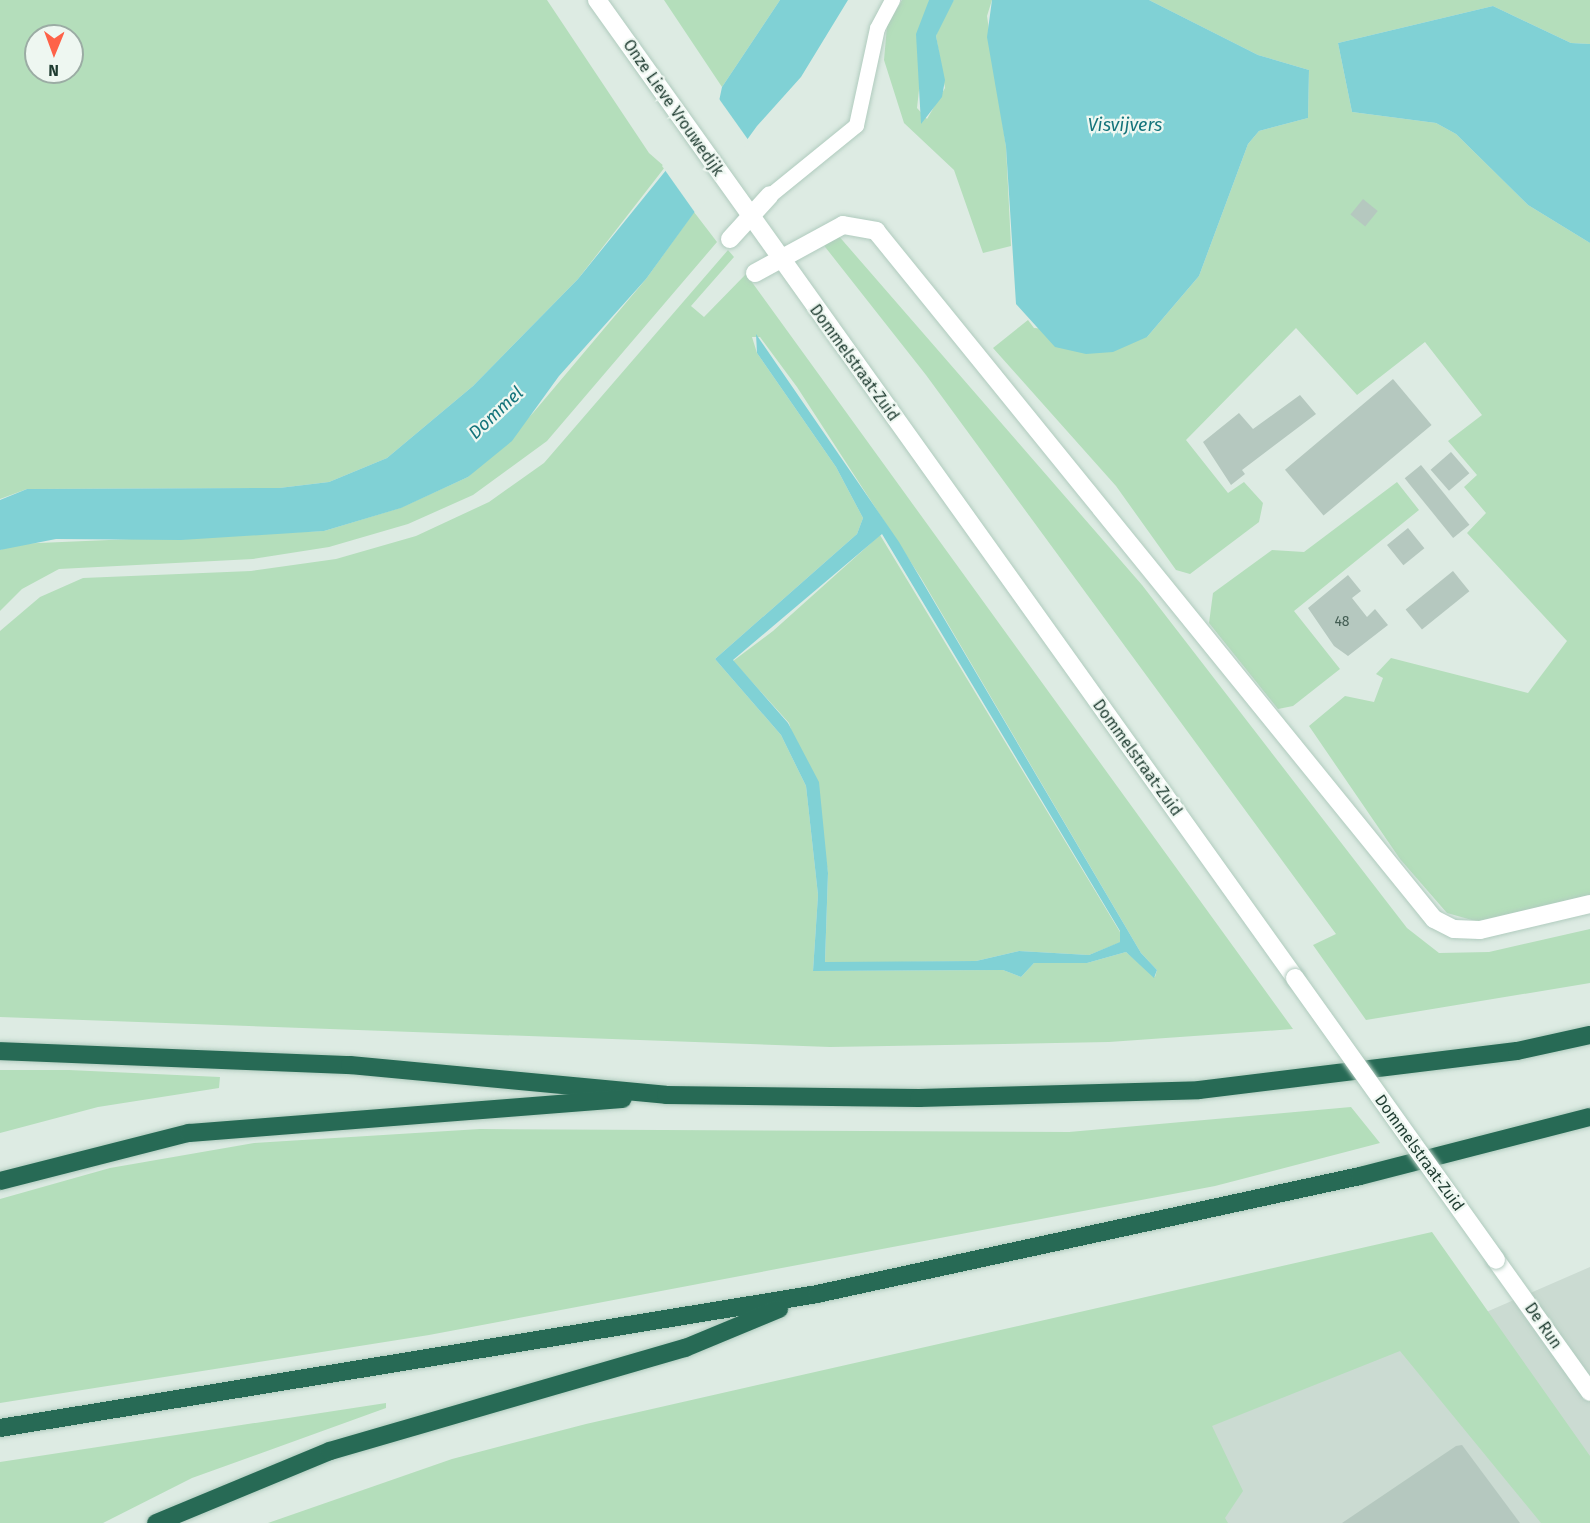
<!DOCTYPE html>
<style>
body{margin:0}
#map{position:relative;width:1590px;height:1523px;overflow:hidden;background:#ddebe3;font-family:"Fira Sans",sans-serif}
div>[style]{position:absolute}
.built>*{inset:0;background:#cbdbd2}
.green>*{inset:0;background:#b4debb}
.water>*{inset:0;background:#80d1d5}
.pier>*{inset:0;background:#ddebe3}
.building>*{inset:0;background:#b5c8bf;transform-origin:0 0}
.roads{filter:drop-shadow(0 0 2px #b0cbbe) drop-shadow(0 0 2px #b0cbbe)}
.lane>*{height:15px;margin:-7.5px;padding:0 7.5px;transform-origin:7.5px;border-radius:7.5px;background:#fff}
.street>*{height:18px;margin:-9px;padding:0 9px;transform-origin:9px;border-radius:9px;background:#fff}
.secondary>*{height:18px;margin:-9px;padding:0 9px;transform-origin:9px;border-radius:9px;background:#fff}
.highway>*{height:18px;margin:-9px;padding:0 9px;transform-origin:9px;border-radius:9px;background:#276a55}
.bridges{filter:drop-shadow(0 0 2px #b0cbbe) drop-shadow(0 0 2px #b0cbbe)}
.secondary-bridge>*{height:18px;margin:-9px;padding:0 9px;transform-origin:9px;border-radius:9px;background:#fff}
span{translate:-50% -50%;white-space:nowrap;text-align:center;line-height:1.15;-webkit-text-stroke:4.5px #eef7f1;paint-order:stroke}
.number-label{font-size:14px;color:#445e54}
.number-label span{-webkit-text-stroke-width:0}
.street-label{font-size:16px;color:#1e3b30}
.water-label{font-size:18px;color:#14747b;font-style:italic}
.north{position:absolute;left:24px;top:24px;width:60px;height:60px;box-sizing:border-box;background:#eef7f1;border:2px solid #9baca4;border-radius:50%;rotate:181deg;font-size:16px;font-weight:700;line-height:24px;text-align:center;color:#1e3b30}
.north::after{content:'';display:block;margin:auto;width:21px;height:27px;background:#fe6248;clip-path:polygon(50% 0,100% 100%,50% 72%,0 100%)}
</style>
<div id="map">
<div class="built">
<i style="clip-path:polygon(1590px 1267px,1590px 1523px,1219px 1523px,1169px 1435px,1408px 1346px)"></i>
</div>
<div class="green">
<i style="clip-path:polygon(evenodd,0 0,547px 0,649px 153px,665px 167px,578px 279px,473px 386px,387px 458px,329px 482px,279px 488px,27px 489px,0 499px,0 0,36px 36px,72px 36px,72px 72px,36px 72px,36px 36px)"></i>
<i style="clip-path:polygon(664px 0,780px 0,722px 87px)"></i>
<i style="clip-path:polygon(902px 0,929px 0,917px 108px,927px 119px,945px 88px,936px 36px,945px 11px,954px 0,992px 0,987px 16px,1006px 147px,1011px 246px,983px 253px,954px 170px,904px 123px,884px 60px,887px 26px)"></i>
<i style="clip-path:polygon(1149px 0,1590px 0,1590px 44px,1571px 43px,1493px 6px,1338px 43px,1352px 112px,1436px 123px,1456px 134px,1528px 205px,1590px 243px,1590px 898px,1479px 922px,1447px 913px,1400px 859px,1309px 726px,1345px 696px,1374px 702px,1383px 678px,1376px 674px,1391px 658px,1528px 693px,1567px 641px,1467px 533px,1486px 513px,1464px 487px,1477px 475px,1448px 441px,1482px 415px,1425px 342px,1357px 395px,1296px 328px,1186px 440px,1228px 493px,1244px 482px,1263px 503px,1259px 522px,1190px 574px,1176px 570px,1116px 486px,993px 348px,1028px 320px,1034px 328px,1147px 337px,1199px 276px,1248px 144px,1259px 131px,1308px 118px,1309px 70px,1258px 55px)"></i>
<i style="clip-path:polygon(694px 212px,717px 242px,547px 441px,473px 495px,408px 524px,329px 547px,253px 559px,59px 569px,22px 589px,0 611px,0 550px,15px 544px,324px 531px,400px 508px,468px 477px,533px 413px,646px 279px)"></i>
<i style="clip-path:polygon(837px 234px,1142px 585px,1407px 928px,1439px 953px,1489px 952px,1590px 929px,1590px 983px,1366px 1020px,1313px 945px,1336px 934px,926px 375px,822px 243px)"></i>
<i style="clip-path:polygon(evenodd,728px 250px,734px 257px,691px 306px,704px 317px,746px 274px,1293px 1029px,1109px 1042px,830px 1047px,0 1017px,0 631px,40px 597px,83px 578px,251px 571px,336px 559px,416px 536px,489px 502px,544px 463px,728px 250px,752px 337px,760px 337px,797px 387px,921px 578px,1141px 953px,1157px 970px,1155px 977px,1126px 952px,1087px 963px,1034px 963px,1021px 977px,1003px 970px,813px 971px,818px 895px,806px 786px,781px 735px,715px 659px,857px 534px,863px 518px,836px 467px,757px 353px,752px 337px)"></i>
<i style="clip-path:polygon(1397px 482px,1419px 510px,1294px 611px,1340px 669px,1293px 706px,1278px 709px,1209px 623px,1213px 593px,1272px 550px,1304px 552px)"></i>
<i style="clip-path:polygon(880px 535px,1120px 932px,1121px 942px,1089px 955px,1019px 951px,976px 961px,825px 963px,828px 873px,823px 840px,789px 723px,733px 661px,773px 631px)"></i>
<i style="clip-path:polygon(0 1070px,69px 1070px,220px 1077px,219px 1088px,98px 1107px,0 1133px)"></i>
<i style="clip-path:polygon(1351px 1107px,1380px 1143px,1215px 1186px,429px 1335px,0 1403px,0 1199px,110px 1168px,254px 1143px,480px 1129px,1069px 1132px)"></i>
<i style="clip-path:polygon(1432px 1232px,1590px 1456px,1590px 1523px,1541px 1523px,1400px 1351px,1212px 1426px,1243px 1491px,1225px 1518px,1228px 1523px,268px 1523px,452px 1459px,586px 1424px)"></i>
<i style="clip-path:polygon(386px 1403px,386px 1408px,192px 1478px,103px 1523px,0 1523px,0 1462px)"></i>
</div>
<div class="water">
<i style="clip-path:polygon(780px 0,848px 0,801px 77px,757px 126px,646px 279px,559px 376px,512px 441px,468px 477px,401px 508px,324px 531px,181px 540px,56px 539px,0 550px,0 500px,27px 489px,279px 488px,329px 482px,387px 458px,473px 386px,578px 279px,718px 106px,722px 87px)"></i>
<i style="clip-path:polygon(929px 0,954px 0,936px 36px,945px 80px,942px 97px,921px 124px,916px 34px)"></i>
<i style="clip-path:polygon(992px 0,1149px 0,1258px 55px,1309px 70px,1308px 118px,1259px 131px,1248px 144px,1199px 276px,1147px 337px,1113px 352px,1086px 354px,1055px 347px,1016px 304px,1006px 147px,987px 37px)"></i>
<i style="clip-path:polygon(1493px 6px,1571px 43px,1590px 44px,1590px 243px,1528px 205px,1456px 134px,1436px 123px,1352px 112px,1338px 43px)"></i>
<i style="clip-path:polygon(evenodd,756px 334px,899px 542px,1141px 953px,1157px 970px,1154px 978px,1126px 952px,1087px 963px,1034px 963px,1021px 977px,1003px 970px,813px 971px,818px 895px,806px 786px,781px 735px,715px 659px,857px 534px,863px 518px,836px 467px,757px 353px,756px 334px,882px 534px,1120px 931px,1120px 942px,1089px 955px,1019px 951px,976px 961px,825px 962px,828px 873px,819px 782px,788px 723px,733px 660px,882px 534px)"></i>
</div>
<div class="pier">
<i style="clip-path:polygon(717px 96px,749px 141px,696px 214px,662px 166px)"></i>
</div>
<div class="building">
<i style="left:1363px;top:199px;width:19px;height:20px;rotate:39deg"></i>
<i style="left:1393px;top:379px;width:60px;height:141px;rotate:50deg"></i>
<i style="clip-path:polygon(1300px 395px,1316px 414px,1242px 470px,1245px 474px,1231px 485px,1203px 442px,1239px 413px,1253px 429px)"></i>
<i style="left:1451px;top:452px;width:28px;height:27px;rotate:49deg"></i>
<i style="left:1421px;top:465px;width:77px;height:21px;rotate:51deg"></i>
<i style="left:1408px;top:528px;width:26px;height:27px;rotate:51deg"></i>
<i style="left:1453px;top:571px;width:26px;height:61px;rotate:51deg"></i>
<i style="clip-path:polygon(1348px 575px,1361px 591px,1352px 598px,1367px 617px,1375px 609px,1388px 625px,1348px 656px,1334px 646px,1308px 608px)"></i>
<i style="clip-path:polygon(1462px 1445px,1520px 1523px,1342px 1523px,1456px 1446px)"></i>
</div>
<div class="roads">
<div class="lane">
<i style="left:770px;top:195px;width:111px;rotate:-39.1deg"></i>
<i style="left:856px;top:125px;width:99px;rotate:-77.8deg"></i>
<i style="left:877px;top:28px;width:32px;rotate:-62deg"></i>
</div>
<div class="street">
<i style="left:730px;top:239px;width:59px;rotate:-47.7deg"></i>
<i style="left:755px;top:273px;width:100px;rotate:-28.6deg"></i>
<i style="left:843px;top:225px;width:34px;rotate:10deg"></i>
<i style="left:876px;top:231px;width:886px;rotate:50.96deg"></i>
<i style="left:1434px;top:919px;width:22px;rotate:27deg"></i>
<i style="left:1454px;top:929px;width:26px;rotate:2deg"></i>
<i style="left:1480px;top:930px;width:113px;rotate:-13.3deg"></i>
</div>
<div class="secondary">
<i style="left:597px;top:0;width:1202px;rotate:54.48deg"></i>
<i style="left:1496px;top:1260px;width:162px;rotate:54.5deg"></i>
</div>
<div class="highway">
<i style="left:0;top:1051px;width:350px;rotate:2.3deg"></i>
<i style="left:350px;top:1065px;width:317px;rotate:5.4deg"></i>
<i style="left:666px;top:1095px;width:253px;rotate:0.7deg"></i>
<i style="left:919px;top:1098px;width:280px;rotate:-1.6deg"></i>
<i style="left:1199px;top:1090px;width:320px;rotate:-7deg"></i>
<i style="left:1517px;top:1051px;width:75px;rotate:-12.4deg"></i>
<i style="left:0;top:1181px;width:195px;rotate:-14.3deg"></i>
<i style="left:189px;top:1133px;width:435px;rotate:-4.5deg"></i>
<i style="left:0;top:1428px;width:828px;rotate:-9.31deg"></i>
<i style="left:817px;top:1294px;width:556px;rotate:-12.26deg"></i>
<i style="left:1360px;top:1176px;width:237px;rotate:-14.4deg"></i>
<i style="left:156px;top:1523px;width:188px;rotate:-22.5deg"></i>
<i style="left:330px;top:1451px;width:370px;rotate:-16.2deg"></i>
<i style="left:685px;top:1348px;width:102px;rotate:-22.5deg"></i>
</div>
</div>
<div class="bridges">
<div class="secondary-bridge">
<i style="left:1295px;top:978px;width:346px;rotate:54.5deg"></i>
</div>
</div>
<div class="number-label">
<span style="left:1342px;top:622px">48</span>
</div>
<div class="street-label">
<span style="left:673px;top:108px;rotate:55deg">Onze Lieve Vrouwedijk</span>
<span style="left:854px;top:363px;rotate:54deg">Dommelstraat-Zuid</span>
<span style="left:1137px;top:758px;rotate:54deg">Dommelstraat-Zuid</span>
<span style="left:1419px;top:1153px;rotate:54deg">Dommelstraat-Zuid</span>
<span style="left:1543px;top:1326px;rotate:55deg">De Run</span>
</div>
<div class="water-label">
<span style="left:1125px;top:125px">Visvijvers</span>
<span style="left:496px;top:413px;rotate:-43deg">Dommel</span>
</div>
<div class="north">N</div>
</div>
